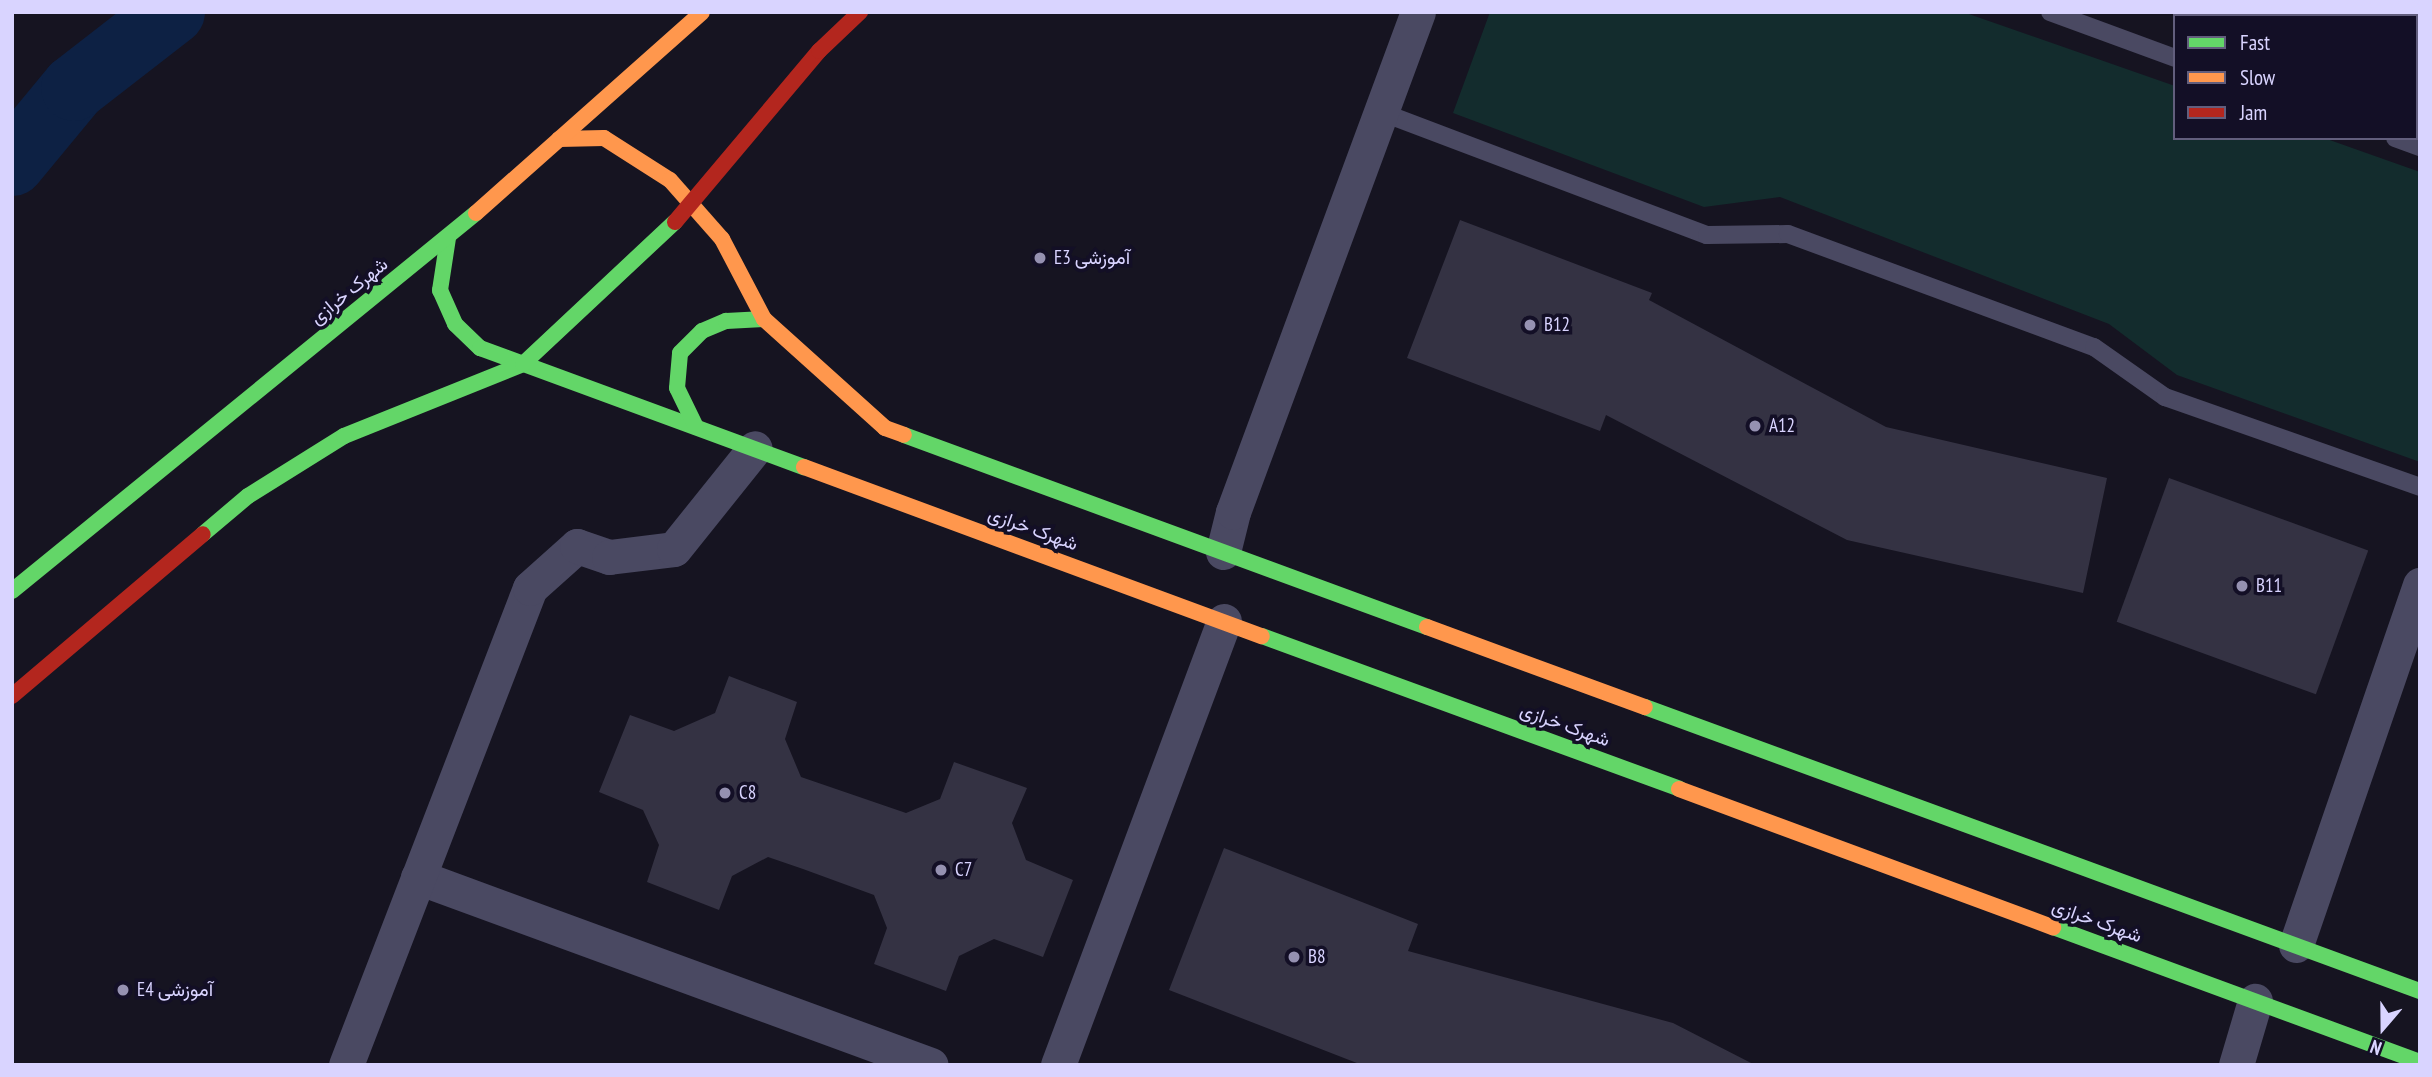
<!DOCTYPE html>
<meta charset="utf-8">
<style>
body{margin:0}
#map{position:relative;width:2432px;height:1077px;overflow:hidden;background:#161421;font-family:"PT Sans Narrow",Vazirmatn,sans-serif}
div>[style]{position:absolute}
.green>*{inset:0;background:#132c2d}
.river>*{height:66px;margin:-33px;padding:0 33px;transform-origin:33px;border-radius:33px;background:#0d2144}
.building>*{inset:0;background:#343243;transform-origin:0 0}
.lane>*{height:18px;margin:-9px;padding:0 9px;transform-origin:9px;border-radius:9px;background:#4a4962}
.street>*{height:35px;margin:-17.5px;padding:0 17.5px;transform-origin:17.5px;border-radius:17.5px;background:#4a4962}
.fast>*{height:16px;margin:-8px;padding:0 8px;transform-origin:8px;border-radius:8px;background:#63d668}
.slow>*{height:16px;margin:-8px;padding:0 8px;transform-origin:8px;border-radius:8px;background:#ff974d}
.jam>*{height:16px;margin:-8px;padding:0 8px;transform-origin:8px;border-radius:8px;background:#b3261e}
.dots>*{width:19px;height:19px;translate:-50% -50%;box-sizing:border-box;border:4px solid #130f26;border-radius:50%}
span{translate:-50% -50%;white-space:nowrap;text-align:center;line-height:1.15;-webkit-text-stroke:7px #130f26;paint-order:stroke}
.poi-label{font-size:19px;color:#d9d4ff}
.left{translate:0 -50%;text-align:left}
.street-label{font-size:19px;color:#d9d4ff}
.frame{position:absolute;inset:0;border:14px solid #d9d4ff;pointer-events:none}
.legend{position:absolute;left:2173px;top:14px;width:245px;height:126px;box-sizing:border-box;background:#130f26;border:2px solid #625e7d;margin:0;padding:9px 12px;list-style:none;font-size:21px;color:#d9d4ff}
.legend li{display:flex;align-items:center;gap:14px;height:35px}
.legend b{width:35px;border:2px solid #625e7d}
.north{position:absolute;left:2348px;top:993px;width:70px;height:70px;-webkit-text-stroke:5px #130f26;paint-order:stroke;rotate:200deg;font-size:19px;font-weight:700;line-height:28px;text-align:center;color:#d9d4ff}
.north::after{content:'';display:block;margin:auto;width:24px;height:32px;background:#d9d4ff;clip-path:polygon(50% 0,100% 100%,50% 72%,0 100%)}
</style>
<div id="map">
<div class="green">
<i style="clip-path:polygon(1490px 12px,1963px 12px,2175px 86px,2175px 138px,2324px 138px,2420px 172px,2420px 462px,2177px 375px,2109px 324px,1780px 197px,1704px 207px,1453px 113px)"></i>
</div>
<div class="river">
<i style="left:12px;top:163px;width:97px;rotate:-50.4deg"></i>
<i style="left:74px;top:88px;width:124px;rotate:-37.8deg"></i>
</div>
<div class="building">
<i style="clip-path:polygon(1460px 220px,1652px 293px,1649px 300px,1886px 427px,2107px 478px,2083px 593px,1847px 540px,1606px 415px,1600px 431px,1407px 358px)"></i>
<i style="left:2169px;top:478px;width:212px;height:153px;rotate:20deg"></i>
<i style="clip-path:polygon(729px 676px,797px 702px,785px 739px,801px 777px,906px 813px,940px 799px,954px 762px,1027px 788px,1012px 823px,1026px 860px,1073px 880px,1043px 957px,994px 939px,959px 956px,946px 991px,874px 964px,887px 928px,874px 895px,803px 869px,768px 857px,732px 876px,719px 910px,647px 882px,659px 845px,643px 810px,599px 792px,630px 715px,674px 731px,715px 713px)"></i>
<i style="clip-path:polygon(1224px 848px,1418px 924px,1408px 951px,1673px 1023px,1755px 1065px,1362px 1065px,1169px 990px)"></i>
</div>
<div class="lane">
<i style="left:2050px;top:12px;width:133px;rotate:20.2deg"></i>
<i style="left:1381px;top:112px;width:348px;rotate:20.7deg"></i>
<i style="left:1707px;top:235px;width:81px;rotate:-0.7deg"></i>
<i style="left:1788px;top:234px;width:326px;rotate:20.3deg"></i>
<i style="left:2094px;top:347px;width:87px;rotate:35.2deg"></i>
<i style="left:2165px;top:397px;width:270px;rotate:19.4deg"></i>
<i style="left:2395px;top:138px;width:27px;rotate:20deg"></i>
</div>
<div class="street">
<i style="left:1223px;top:552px;width:41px;rotate:-76deg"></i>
<i style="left:1233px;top:512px;width:533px;rotate:-69.7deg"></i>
<i style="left:418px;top:877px;width:546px;rotate:20.13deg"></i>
<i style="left:2296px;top:945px;width:381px;rotate:-71deg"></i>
<i style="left:346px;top:1065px;width:511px;rotate:-68.91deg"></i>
<i style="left:530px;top:588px;width:63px;rotate:-41.8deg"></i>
<i style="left:577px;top:546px;width:34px;rotate:19deg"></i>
<i style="left:609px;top:557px;width:65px;rotate:-7deg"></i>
<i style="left:674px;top:549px;width:129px;rotate:-51.3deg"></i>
<i style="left:1058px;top:1065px;width:474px;rotate:-69.5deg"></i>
<i style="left:2236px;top:1065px;width:67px;rotate:-73.5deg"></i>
</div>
<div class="fast">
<i style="left:448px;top:238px;width:53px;rotate:98.7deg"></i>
<i style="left:440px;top:290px;width:37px;rotate:66deg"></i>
<i style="left:455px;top:324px;width:35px;rotate:44deg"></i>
<i style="left:480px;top:348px;width:345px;rotate:20.2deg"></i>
<i style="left:696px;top:427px;width:43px;rotate:-116deg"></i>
<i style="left:677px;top:388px;width:35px;rotate:-85deg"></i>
<i style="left:680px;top:353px;width:31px;rotate:-45deg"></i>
<i style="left:702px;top:331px;width:26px;rotate:-23deg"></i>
<i style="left:726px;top:321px;width:38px;rotate:-3deg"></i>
<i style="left:904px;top:435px;width:557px;rotate:20.16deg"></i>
<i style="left:203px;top:534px;width:59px;rotate:-40.2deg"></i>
<i style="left:248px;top:496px;width:113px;rotate:-32deg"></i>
<i style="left:344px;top:436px;width:193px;rotate:-21.9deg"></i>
<i style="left:523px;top:364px;width:208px;rotate:-43.1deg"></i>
<i style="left:12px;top:591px;width:598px;rotate:-39.17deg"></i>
<i style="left:1262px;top:636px;width:444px;rotate:20.1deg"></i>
<i style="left:1645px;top:707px;width:825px;rotate:20.13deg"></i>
<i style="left:2053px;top:927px;width:391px;rotate:20.2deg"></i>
</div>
<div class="slow">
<i style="left:559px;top:139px;width:45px;rotate:-1.3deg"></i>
<i style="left:604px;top:138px;width:78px;rotate:32.5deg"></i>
<i style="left:670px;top:180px;width:79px;rotate:48.6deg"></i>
<i style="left:722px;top:239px;width:90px;rotate:62.3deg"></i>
<i style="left:764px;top:319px;width:163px;rotate:42deg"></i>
<i style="left:885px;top:428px;width:20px;rotate:20deg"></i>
<i style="left:476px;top:213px;width:302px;rotate:-41.6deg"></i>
<i style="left:804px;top:467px;width:488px;rotate:20.3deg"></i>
<i style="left:1427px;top:627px;width:232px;rotate:20.2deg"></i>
<i style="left:1679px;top:789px;width:399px;rotate:20.3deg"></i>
</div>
<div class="jam">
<i style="left:675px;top:222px;width:224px;rotate:-49.9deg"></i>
<i style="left:819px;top:51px;width:57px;rotate:-43.6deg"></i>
<i style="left:12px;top:696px;width:250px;rotate:-40.3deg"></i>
</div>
<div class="dots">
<i style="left:1040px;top:258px;background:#9591b1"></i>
<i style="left:1530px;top:325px;background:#9591b1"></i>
<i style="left:1755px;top:426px;background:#9591b1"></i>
<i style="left:2242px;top:586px;background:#9591b1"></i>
<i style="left:725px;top:793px;background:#9591b1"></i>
<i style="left:941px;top:870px;background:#9591b1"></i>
<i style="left:1294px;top:957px;background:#9591b1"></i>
<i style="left:123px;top:990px;background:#9591b1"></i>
</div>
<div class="poi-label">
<span class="left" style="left:1054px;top:258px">E3 آموزشی</span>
<span class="left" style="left:1544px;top:325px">B12</span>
<span class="left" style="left:1769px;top:426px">A12</span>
<span class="left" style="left:2256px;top:586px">B11</span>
<span class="left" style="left:739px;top:793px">C8</span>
<span class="left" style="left:955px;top:870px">C7</span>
<span class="left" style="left:1308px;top:957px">B8</span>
<span class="left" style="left:137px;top:990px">E4 آموزشی</span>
</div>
<div class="street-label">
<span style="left:349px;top:291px;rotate:-39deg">شهرک خرازی</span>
<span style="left:1033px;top:529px;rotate:20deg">شهرک خرازی</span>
<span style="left:1565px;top:725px;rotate:20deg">شهرک خرازی</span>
<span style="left:2097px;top:921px;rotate:20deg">شهرک خرازی</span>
</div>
<div class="frame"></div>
<ul class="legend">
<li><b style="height:9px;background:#63d668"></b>Fast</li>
<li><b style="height:9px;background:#ff974d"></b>Slow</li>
<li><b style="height:9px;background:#b3261e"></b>Jam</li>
</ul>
<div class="north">N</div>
</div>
